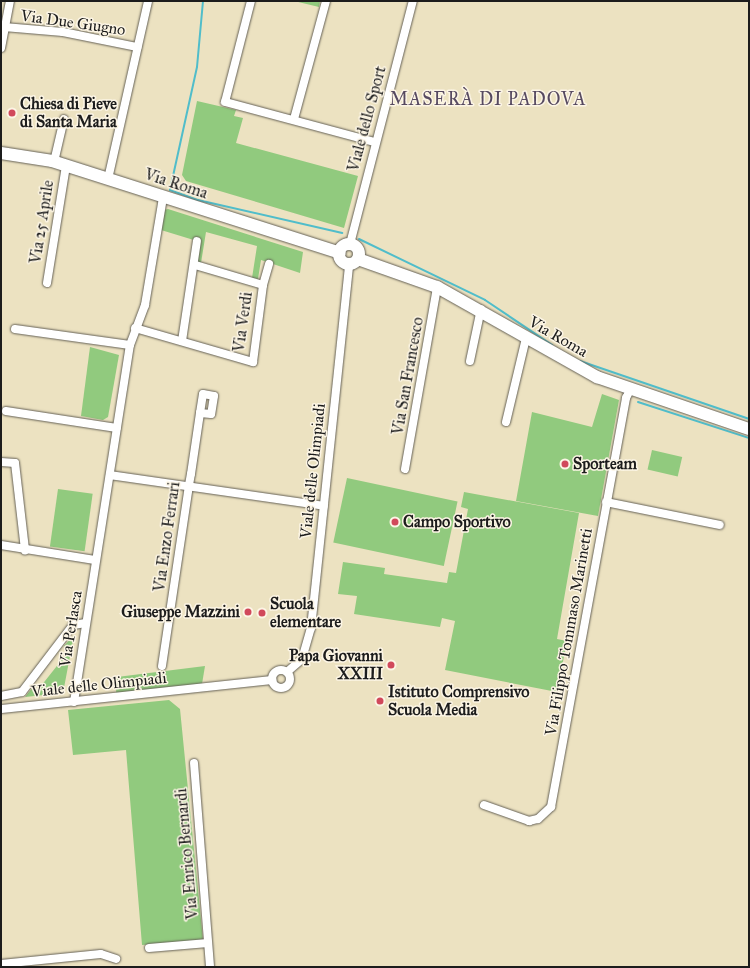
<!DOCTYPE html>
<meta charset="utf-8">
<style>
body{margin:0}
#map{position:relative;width:750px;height:968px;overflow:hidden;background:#ece2c1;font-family:"IM FELL Great Primer",serif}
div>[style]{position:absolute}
.green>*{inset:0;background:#91ca7e;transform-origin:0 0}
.stream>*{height:2px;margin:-1px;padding:0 1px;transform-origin:1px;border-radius:1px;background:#50bdca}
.roads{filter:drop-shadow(0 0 1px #656156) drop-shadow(0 0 1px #656156)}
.minor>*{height:8px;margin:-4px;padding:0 4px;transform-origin:4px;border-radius:4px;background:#fff}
.minor>.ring{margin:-4px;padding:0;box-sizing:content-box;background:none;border:8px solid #fff;border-radius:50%}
.secondary>*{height:12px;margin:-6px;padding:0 6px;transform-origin:6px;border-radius:6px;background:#fff}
.secondary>.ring{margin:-6px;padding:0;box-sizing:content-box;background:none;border:12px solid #fff;border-radius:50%}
.dots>*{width:11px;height:11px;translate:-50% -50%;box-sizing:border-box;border:2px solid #fcf5e5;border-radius:50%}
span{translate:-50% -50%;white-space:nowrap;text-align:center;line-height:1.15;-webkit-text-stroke:3px #fcf5e5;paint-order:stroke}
.street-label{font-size:16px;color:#1c1c1c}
.poi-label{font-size:16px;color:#1c1c1c;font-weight:700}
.left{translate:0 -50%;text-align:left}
.right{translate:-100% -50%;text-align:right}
.quarter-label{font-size:18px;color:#564960;letter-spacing:1px}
.frame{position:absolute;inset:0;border:2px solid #1c1c1c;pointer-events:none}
</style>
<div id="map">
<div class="green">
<i style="clip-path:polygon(294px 1px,320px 1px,319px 7px)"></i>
<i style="clip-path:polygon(197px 101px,236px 110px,234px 116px,243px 118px,236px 143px,358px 176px,344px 228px,186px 181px,182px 175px)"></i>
<i style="clip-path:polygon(168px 209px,303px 252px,300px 273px,261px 260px,258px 279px,252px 278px,257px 246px,206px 232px,201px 263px,197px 262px,197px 241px,161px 230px,164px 210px)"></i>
<i style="clip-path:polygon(90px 347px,119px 355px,108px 417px,103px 420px,81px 416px)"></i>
<i style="clip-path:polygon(602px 394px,619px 400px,598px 516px,516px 501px,532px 412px,592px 427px)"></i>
<i style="left:652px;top:450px;width:31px;height:20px;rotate:13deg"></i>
<i style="left:347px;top:478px;width:113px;height:66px;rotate:12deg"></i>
<i style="left:58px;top:489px;width:35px;height:58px;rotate:8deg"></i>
<i style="clip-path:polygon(464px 492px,579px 513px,557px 639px,567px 641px,557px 692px,445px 670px,455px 621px,442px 618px,440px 627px,354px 614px,357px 596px,338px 594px,343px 562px,385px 568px,384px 574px,447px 583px,449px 572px,456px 573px,468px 509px,461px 507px)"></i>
<i style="clip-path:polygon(74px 635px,63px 693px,25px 697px,33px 687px,37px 691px,68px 652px,64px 646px)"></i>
<i style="clip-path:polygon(205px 666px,202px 684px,116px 693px,117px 677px)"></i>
<i style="clip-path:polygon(169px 700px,180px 709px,203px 940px,142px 945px,126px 750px,73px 755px,68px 710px)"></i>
</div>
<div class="stream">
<i style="left:203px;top:1px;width:66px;rotate:95.2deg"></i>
<i style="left:197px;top:67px;width:126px;rotate:102.4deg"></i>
<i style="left:170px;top:190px;width:30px;rotate:20deg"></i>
<i style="left:198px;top:200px;width:148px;rotate:12.9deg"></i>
<i style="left:359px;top:239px;width:140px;rotate:25.8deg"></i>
<i style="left:485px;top:300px;width:81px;rotate:33.9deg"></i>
<i style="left:580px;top:361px;width:179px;rotate:18.9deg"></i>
<i style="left:638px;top:402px;width:117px;rotate:18deg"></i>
</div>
<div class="roads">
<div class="minor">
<i style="left:251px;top:1px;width:104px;rotate:104.4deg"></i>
<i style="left:225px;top:102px;width:154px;rotate:15deg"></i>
<i style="left:4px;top:27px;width:59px;rotate:4.8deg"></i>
<i style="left:63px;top:32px;width:76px;rotate:11.5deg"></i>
<i style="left:1px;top:48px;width:48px;rotate:-79.2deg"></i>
<i style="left:294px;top:119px;width:122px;rotate:-74.8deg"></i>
<i style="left:54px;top:162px;width:44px;rotate:-76.9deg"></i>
<i style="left:108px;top:179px;width:182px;rotate:-77.3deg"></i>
<i style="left:350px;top:244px;width:251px;rotate:-75.5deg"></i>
<i style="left:47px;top:283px;width:119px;rotate:-80.8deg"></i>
<i style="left:263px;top:285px;width:22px;rotate:-74deg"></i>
<i style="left:135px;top:328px;width:123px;rotate:16.1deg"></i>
<i style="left:253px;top:362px;width:78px;rotate:-82.6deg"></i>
<i style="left:263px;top:285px;width:71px;rotate:-163.6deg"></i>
<i style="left:15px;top:329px;width:116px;rotate:7.9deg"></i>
<i style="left:182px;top:341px;width:101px;rotate:-81.5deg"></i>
<i style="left:470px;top:361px;width:53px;rotate:-78.1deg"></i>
<i style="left:6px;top:411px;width:112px;rotate:8.7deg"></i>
<i style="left:506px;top:422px;width:86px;rotate:-76.6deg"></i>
<i style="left:1px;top:462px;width:14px;rotate:4deg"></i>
<i style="left:15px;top:463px;width:88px;rotate:83.4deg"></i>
<i style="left:405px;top:469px;width:185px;rotate:-80deg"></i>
<i style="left:110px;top:475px;width:216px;rotate:8.2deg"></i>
<i style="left:606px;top:502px;width:116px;rotate:11.4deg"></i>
<i style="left:1px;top:545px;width:95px;rotate:9.1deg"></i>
<i style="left:162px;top:666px;width:183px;rotate:-81.5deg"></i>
<i style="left:189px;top:485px;width:11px;rotate:-80deg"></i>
<i style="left:191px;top:474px;width:62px;rotate:-81.6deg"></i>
<i style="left:200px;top:413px;width:19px;rotate:-81deg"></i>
<i style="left:203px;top:394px;width:11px;rotate:10deg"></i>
<i style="left:214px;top:396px;width:18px;rotate:99deg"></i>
<i style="left:211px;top:414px;width:11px;rotate:-175deg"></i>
<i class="ring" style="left:272px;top:670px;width:10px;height:10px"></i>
<i style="left:287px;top:672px;width:20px;rotate:-41deg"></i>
<i style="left:302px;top:659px;width:32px;rotate:-74deg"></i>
<i style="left:311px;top:628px;width:366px;rotate:-84deg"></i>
<i style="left:1px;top:696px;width:21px;rotate:-11deg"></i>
<i style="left:22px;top:692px;width:84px;rotate:-52.7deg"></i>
<i style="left:73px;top:625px;width:13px;rotate:-9deg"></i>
<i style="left:74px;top:702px;width:361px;rotate:-81.1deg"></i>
<i style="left:130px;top:345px;width:43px;rotate:-69.4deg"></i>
<i style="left:145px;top:305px;width:109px;rotate:-80.5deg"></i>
<i style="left:1px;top:709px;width:273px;rotate:-6.1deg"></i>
<i style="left:194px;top:763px;width:205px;rotate:85.5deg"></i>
<i style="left:484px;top:805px;width:48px;rotate:19.6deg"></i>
<i style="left:529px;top:821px;width:9px;rotate:-13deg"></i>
<i style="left:538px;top:819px;width:18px;rotate:-43deg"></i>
<i style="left:551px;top:807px;width:416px;rotate:-79.6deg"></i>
<i style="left:626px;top:398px;width:9px;rotate:-63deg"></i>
<i style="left:149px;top:948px;width:59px;rotate:-4.8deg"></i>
<i style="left:1px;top:964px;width:100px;rotate:-5.7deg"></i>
<i style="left:101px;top:954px;width:16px;rotate:18deg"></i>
</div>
<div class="secondary">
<i style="left:1px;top:153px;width:52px;rotate:8.9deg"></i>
<i style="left:52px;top:161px;width:302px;rotate:17.7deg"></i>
<i class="ring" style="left:339px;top:244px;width:8px;height:8px"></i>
<i style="left:358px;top:259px;width:84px;rotate:19.5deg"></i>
<i style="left:437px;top:287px;width:184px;rotate:29.4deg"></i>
<i style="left:597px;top:377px;width:161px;rotate:18.9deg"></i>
</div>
</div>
<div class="dots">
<i style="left:12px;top:113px;background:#d1495b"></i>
<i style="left:565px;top:464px;background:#d1495b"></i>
<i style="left:395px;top:522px;background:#d1495b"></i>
<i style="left:248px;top:612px;background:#d1495b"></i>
<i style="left:262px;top:613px;background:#d1495b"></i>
<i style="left:391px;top:665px;background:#d1495b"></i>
<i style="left:380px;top:701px;background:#d1495b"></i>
</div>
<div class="street-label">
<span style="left:73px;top:23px;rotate:8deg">Via Due Giugno</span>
<span style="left:367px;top:119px;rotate:-75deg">Viale dello Sport</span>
<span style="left:176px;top:184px;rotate:18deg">Via Roma</span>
<span style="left:42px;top:222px;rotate:-81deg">Via 25 Aprile</span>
<span style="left:243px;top:322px;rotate:-82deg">Via Verdi</span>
<span style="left:558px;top:337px;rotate:30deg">Via Roma</span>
<span style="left:408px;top:376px;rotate:-80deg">Via San Francesco</span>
<span style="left:313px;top:471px;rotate:-84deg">Viale delle Olimpiadi</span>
<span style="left:167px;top:537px;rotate:-82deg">Via Enzo Ferrari</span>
<span style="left:71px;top:629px;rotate:-81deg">Via Perlasca</span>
<span style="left:569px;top:632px;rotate:-80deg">Via Filippo Tommaso Marinetti</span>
<span style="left:99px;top:685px;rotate:-6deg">Viale delle Olimpiadi</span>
<span style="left:187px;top:854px;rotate:-95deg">Via Enrico Bernardi</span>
</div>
<div class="poi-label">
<span class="left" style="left:20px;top:113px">Chiesa di Pieve<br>di Santa Maria</span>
<span class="left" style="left:573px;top:464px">Sporteam</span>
<span class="left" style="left:403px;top:522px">Campo Sportivo</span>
<span class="left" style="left:270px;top:613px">Scuola<br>elementare</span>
<span class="right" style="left:240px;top:612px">Giuseppe Mazzini</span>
<span class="right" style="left:383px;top:665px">Papa Giovanni<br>XXIII</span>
<span class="left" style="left:388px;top:701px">Istituto Comprensivo<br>Scuola Media</span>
</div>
<div class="quarter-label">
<span style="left:488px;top:99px">MASERÀ DI PADOVA</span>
</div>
<div class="frame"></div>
</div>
